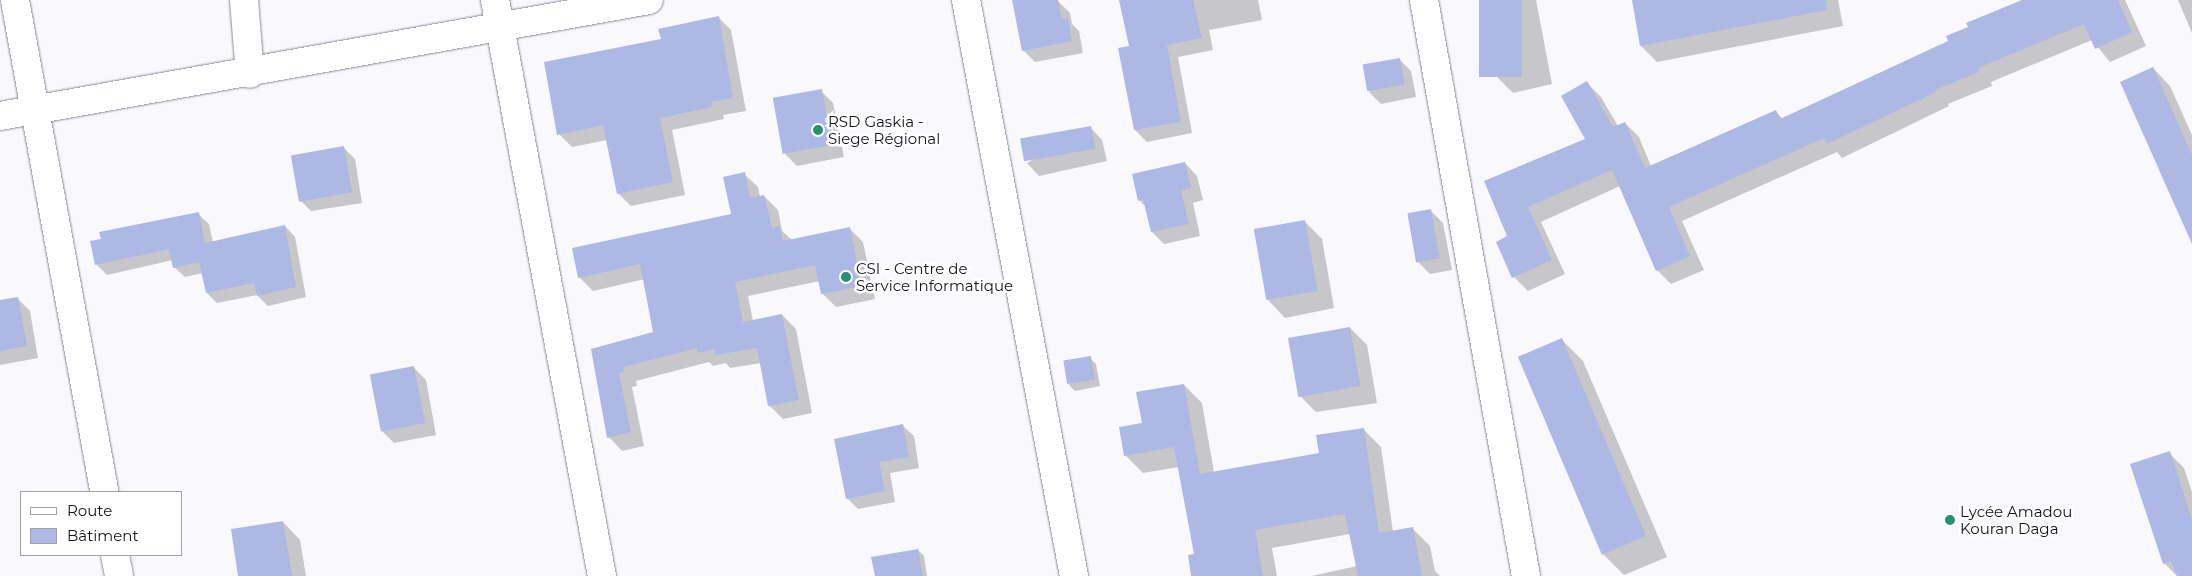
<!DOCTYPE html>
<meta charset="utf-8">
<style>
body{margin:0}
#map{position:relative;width:2192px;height:576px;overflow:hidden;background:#f9f8fc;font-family:Montserrat,sans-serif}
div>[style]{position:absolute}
.shadow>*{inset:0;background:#0003}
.building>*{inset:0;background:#aeb8e5;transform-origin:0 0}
.roads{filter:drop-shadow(0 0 1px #8d8799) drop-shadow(0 0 1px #8d8799)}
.minor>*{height:28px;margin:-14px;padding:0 14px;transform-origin:14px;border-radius:14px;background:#fff}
.dots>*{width:14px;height:14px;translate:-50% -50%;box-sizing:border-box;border:2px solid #fff;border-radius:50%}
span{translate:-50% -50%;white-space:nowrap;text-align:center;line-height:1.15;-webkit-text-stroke:5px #fff;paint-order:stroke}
.poi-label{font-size:15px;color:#141118}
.left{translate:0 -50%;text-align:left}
.legend{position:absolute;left:20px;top:491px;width:162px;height:65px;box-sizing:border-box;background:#fff;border:1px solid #a1a0a3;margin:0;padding:6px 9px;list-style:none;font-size:15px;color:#141118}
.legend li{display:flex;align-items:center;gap:10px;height:25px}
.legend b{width:25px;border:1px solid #a1a0a3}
</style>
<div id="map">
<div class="shadow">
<i style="clip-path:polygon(1013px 0,1058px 1px,1070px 13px,1072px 24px,1079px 31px,1083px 53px,1035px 62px,1023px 50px)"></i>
<i style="clip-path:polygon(1121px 0,1258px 0,1262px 20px,1209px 30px,1213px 50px,1178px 57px,1192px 133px,1147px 142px,1135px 130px,1120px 49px,1131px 47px)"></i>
<i style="clip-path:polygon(1480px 0,1536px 0,1552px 84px,1513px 93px,1495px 75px)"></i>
<i style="clip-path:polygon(1633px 0,1838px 0,1843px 26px,1657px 62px,1641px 46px)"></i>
<i style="clip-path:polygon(2025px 0,2125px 0,2146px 46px,2110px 62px,2092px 40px,1991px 82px,1992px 86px,1948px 104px,1949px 106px,1842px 158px,1837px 152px,1682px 221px,1704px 270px,1671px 284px,1657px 270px,1620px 186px,1541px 222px,1565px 274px,1528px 291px,1514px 277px,1497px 242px,1509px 237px,1486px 182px,1586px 139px,1587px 83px,1601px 97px,1618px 126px,1625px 123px,1639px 137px,1651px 166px,1775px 111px,1783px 119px,1950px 42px)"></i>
<i style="clip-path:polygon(2178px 0,2192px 0,2192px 33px)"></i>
<i style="clip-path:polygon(718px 17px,731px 30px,746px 111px,723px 115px,724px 119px,672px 130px,685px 195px,631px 206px,618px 193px,607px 140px,572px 147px,559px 134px,662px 40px)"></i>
<i style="clip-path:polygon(1399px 59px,1411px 71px,1416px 97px,1381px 104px,1369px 92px)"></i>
<i style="clip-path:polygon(2153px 68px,2170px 86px,2192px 135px,2192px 228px)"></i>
<i style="clip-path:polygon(821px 91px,833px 103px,844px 157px,797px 166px,785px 154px)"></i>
<i style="clip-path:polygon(1090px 127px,1102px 140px,1107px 161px,1039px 176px,1027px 163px)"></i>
<i style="clip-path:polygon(344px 148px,355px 159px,362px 203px,311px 211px,300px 200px)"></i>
<i style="clip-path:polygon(1185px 163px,1197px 176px,1203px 200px,1193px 203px,1200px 236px,1164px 244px,1152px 232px,1147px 208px,1139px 200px)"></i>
<i style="clip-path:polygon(744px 174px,758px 187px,760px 197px,764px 196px,778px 210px,782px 231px,792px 240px,850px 229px,863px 242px,875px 299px,836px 307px,822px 293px,820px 281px,748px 296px,753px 321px,782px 315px,796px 329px,812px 413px,783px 419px,769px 405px,761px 363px,730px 368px,726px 363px,713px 366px,709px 362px,636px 381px,637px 386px,632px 387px,644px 446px,622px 451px,609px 437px,593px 350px,655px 333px,645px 279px,593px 291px,579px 277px,733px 215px)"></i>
<i style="clip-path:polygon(1431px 211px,1443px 223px,1452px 270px,1430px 274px,1418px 262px,1410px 215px)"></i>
<i style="clip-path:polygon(198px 214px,209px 224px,213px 243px,285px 226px,295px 237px,306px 297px,268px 306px,257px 295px,217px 303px,207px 293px,203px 273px,185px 277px,174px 267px,173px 260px,107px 275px,97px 265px,92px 242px)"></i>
<i style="clip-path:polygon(1305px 222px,1322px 239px,1334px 308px,1285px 318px,1268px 300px)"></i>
<i style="clip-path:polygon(18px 299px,30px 311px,38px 358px,0 365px,0 302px)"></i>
<i style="clip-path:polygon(1350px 328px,1367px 345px,1377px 403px,1316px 412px,1299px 395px)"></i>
<i style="clip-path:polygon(1562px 340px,1583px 361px,1667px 557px,1624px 575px,1603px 554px)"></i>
<i style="clip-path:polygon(1090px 358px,1096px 364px,1100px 386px,1075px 391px,1069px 385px)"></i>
<i style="clip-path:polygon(414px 368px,426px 380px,436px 435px,394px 443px,382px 431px)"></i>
<i style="clip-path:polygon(1184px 385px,1202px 403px,1214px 472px,1320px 454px,1363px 429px,1381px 447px,1393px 532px,1412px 528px,1430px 546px,1435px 571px,1440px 576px,1312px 576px,1357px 566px,1350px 534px,1272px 548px,1277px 576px,1193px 576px,1196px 555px,1179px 467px,1143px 473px,1125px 455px,1143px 424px)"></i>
<i style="clip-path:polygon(903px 426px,914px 436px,919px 468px,890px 473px,895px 502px,858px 509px,847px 498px)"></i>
<i style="clip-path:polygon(2169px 453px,2184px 468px,2192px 492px,2192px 576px,2177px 576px,2164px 563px)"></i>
<i style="clip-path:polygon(283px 522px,300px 540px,306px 576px,240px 576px)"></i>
<i style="clip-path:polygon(918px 550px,924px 556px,927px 576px,876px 576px)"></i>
</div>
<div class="building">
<i style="clip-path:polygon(1012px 0,1058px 0,1062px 19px,1068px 18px,1072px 41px,1022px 51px)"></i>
<i style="clip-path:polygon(1119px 0,1193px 0,1202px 38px,1167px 45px,1181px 122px,1134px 130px,1118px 48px,1129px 46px)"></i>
<i style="left:1479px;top:0;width:43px;height:77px"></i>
<i style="clip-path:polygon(1632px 0,1826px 0,1827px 10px,1640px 46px)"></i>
<i style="clip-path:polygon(2022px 0,2118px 0,2132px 32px,2095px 49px,2084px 24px,1978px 68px,1979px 72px,1935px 90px,1936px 92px,1827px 144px,1824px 138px,1669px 207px,1690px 256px,1656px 271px,1612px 170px,1528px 207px,1552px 260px,1512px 278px,1496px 242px,1507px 236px,1484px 181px,1585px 139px,1561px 96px,1587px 81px,1613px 127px,1625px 122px,1645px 168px,1776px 110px,1780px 119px,1948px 41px,1946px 36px,1968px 27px,1966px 23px)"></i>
<i style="clip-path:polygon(719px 16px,733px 98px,711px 102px,712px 107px,660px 118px,673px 182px,617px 194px,603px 125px,557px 135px,544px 62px,661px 39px,658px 29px)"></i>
<i style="left:1400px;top:58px;width:27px;height:38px;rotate:80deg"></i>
<i style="clip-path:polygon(2153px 67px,2192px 155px,2192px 244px,2120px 82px)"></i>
<i style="left:822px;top:89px;width:57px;height:50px;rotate:80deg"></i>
<i style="left:1091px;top:126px;width:23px;height:72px;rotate:80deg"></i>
<i style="left:344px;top:146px;width:47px;height:54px;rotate:80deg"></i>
<i style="clip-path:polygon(1185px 162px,1191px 188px,1181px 191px,1189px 224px,1151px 232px,1143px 199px,1138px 201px,1132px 174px)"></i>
<i style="clip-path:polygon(745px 172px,750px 198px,764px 195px,772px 228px,780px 226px,783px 241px,850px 227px,862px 286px,821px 294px,815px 265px,735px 282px,743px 322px,782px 314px,799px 400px,768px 406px,757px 348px,715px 355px,715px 349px,698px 353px,697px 348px,623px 367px,624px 372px,619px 373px,631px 432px,607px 438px,591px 349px,653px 332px,640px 264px,578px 278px,572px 248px,731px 214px,723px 177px)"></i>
<i style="left:1431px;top:209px;width:50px;height:24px;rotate:80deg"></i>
<i style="clip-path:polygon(199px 212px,205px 243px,285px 225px,296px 287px,257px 296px,254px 283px,206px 293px,199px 262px,173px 268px,169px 249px,95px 265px,90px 241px,101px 239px,99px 232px)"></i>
<i style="left:1305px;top:220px;width:72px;height:52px;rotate:80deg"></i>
<i style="clip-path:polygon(18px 297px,27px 346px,0 351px,0 300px)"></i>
<i style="left:1350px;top:327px;width:60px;height:63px;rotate:80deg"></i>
<i style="left:1562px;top:338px;width:215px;height:48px;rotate:67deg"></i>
<i style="left:1091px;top:356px;width:24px;height:28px;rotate:81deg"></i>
<i style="left:414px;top:366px;width:58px;height:45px;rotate:79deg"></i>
<i style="clip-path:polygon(1184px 384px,1200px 474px,1319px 453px,1316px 435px,1364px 428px,1379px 533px,1413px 527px,1422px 576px,1358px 576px,1345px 514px,1255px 530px,1263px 576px,1191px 576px,1188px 555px,1194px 554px,1174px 447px,1124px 456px,1119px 427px,1142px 423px,1136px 392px)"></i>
<i style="clip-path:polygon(903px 424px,909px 457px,879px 462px,885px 491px,846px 499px,834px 439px)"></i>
<i style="clip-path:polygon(2170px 451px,2192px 519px,2192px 576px,2177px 576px,2171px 561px,2163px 564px,2130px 464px)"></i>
<i style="clip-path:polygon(283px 521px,292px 576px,238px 576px,231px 529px)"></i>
<i style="clip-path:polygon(918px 549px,923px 576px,875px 576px,871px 557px)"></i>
</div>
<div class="roads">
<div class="minor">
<i style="left:15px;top:0;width:500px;rotate:79.7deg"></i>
<i style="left:244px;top:0;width:74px;rotate:85.4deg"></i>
<i style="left:495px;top:0;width:586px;rotate:79.48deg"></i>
<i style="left:966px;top:0;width:586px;rotate:79.38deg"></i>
<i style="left:1424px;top:0;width:585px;rotate:79.96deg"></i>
<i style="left:0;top:116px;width:659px;rotate:-10.13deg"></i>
<i style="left:115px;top:555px;width:21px;rotate:79deg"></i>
</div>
</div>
<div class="dots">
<i style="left:818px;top:130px;background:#239273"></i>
<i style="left:846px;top:277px;background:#239273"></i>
<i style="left:1950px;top:520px;background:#239273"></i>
</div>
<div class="poi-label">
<span class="left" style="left:828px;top:130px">RSD Gaskia -<br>Siege Régional</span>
<span class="left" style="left:856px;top:277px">CSI - Centre de<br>Service Informatique</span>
<span class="left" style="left:1960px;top:520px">Lycée Amadou<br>Kouran Daga</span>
</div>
<ul class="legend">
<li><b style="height:6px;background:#fff"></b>Route</li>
<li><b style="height:14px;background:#aeb8e5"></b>Bâtiment</li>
</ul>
</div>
